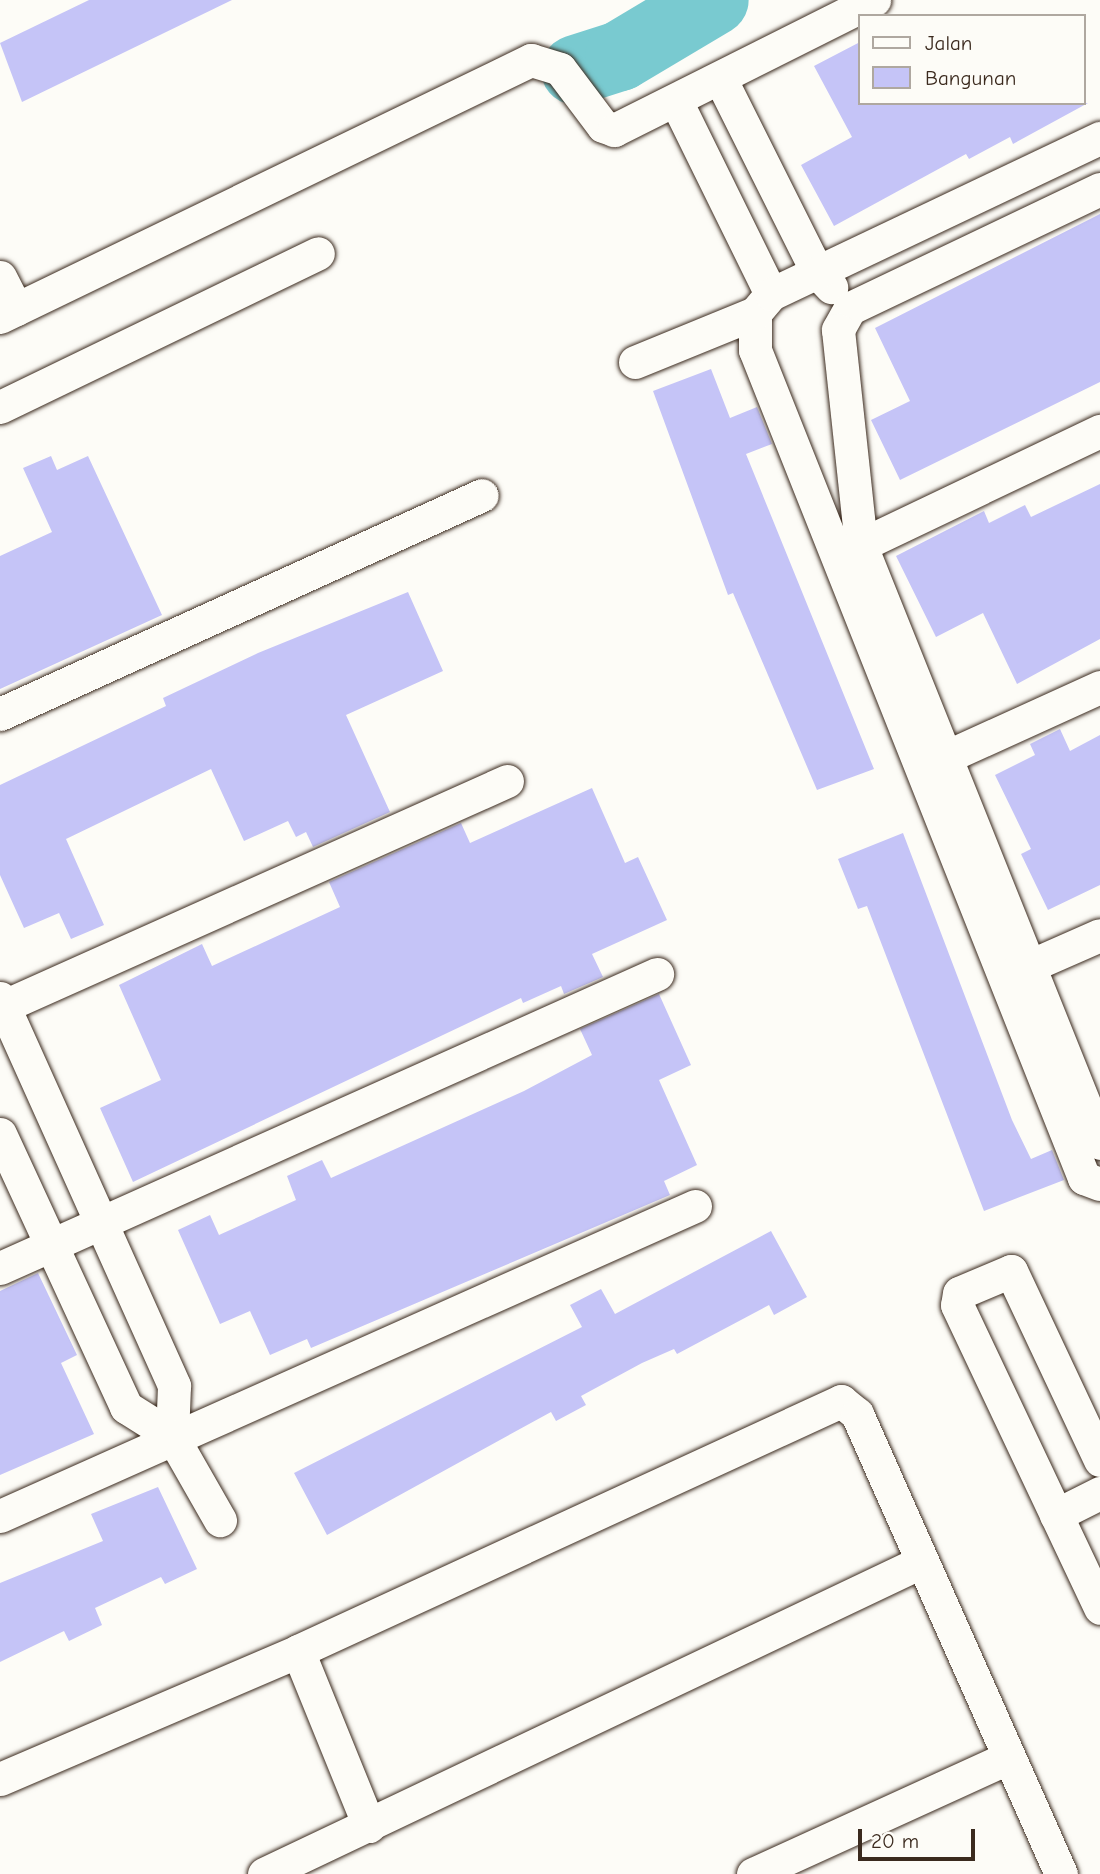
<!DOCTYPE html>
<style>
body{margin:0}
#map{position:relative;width:1100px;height:1874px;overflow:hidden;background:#fdfcf7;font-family:"Comic Neue",sans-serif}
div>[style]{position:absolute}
.river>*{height:70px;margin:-35px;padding:0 35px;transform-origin:35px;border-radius:35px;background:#79cad0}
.building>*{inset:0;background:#c5c4f7}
.roads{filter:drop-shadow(0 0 2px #3b2a1e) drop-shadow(0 0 2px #3b2a1e)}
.street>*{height:33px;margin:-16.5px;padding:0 16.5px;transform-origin:16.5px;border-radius:16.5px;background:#fdfcf7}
span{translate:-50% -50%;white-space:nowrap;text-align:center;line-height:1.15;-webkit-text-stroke:5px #fdfcf7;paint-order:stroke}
.legend{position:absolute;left:858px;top:14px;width:228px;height:91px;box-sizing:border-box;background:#fdfcf7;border:2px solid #afa8a0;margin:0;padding:9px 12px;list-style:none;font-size:21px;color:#3b2a1e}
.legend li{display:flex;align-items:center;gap:14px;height:35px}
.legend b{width:35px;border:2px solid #afa8a0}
.scale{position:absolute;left:858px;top:1829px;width:117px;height:32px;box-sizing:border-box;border:4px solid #3b2a1e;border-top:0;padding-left:9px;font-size:21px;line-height:24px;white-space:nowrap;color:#3b2a1e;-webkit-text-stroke:5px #fdfcf7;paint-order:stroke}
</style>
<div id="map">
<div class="river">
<i style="left:576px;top:70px;width:46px;rotate:-17.7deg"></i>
<i style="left:620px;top:56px;width:109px;rotate:-30.8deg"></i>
</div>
<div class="building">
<i style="clip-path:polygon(89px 0,232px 0,22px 102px,0 43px)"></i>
<i style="clip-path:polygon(860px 42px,860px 103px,1088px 103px,1013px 144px,1010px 137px,969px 159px,966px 154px,834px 226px,801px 165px,852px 137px,814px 66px)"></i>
<i style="clip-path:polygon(1100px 214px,1100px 382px,900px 480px,871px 420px,910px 401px,875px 328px)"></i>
<i style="clip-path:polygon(711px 369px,730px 418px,757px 407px,772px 444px,746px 454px,874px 769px,817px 790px,733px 593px,728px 595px,653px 391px)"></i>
<i style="clip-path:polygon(51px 456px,57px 470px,88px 456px,162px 615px,0 689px,0 556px,52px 532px,23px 468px)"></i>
<i style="clip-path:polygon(1100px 484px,1100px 639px,1017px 684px,983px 613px,936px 637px,896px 556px,984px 511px,989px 523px,1025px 505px,1031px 517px)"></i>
<i style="clip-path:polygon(408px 592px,443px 671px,346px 715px,390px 812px,313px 847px,306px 832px,296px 837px,288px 821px,244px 841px,211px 769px,66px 839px,104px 925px,71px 939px,59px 913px,24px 928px,0 875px,0 785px,166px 706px,163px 698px,258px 653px)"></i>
<i style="clip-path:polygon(1060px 729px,1070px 751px,1100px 735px,1100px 885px,1048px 910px,1021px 854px,1031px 849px,995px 775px,1035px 755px,1030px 744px)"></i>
<i style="clip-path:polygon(592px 788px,625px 863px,638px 857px,667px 920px,592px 954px,603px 977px,564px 994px,561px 986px,523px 1003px,521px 998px,133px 1182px,100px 1108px,161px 1080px,119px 985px,202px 944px,212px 966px,340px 907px,329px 882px,461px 823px,470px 843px)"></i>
<i style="clip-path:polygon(903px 833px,1012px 1120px,1031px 1159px,1052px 1150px,1064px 1180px,984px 1211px,867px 906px,858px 909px,838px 859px)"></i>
<i style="clip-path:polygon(659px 994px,691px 1065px,659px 1080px,697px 1165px,664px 1181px,670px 1195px,311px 1348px,307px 1339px,270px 1355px,250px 1311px,220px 1324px,178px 1230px,210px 1215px,219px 1235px,296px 1200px,287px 1176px,322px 1160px,331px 1178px,524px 1091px,592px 1055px,580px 1029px)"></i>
<i style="clip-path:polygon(771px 1231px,807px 1297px,774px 1315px,769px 1305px,677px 1354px,674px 1349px,642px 1363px,581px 1396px,586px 1405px,556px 1421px,551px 1412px,327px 1535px,294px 1473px,582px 1327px,570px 1305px,601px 1289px,615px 1314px)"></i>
<i style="clip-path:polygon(38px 1273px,77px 1355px,61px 1363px,94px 1434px,0 1475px,0 1291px)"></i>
<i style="clip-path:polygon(158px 1487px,197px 1569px,165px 1584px,161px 1577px,95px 1608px,102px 1625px,69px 1641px,64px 1631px,0 1662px,0 1583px,103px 1541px,91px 1514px)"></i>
</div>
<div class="roads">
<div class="street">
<i style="left:721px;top:80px;width:215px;rotate:63.4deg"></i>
<i style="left:817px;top:272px;width:21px;rotate:47deg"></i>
<i style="left:677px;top:103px;width:213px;rotate:63.8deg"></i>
<i style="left:1100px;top:189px;width:277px;rotate:154.5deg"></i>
<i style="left:850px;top:308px;width:25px;rotate:119deg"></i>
<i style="left:838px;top:330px;width:217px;rotate:83.9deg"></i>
<i style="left:861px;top:546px;width:643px;rotate:68.18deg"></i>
<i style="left:0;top:277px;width:36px;rotate:63deg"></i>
<i style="left:755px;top:313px;width:37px;rotate:90deg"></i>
<i style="left:755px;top:350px;width:891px;rotate:68.33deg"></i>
<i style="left:1084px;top:1178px;width:17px;rotate:21deg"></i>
<i style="left:0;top:317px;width:590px;rotate:-25.83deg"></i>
<i style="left:531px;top:60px;width:30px;rotate:17deg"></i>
<i style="left:560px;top:69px;width:71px;rotate:53deg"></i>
<i style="left:603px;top:126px;width:12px;rotate:20deg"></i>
<i style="left:614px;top:130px;width:291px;rotate:-26.6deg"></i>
<i style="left:635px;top:362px;width:130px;rotate:-22.2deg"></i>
<i style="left:755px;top:313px;width:25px;rotate:-50deg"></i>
<i style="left:771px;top:294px;width:364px;rotate:-25.4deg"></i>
<i style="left:0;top:407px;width:353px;rotate:-25.8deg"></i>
<i style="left:844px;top:553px;width:284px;rotate:-25.5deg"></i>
<i style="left:0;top:714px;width:529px;rotate:-24.43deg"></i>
<i style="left:926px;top:766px;width:191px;rotate:-24.4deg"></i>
<i style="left:1009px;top:975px;width:99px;rotate:-23.7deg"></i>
<i style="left:0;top:998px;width:425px;rotate:65.8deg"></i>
<i style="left:174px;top:1386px;width:50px;rotate:92.3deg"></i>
<i style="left:4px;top:1006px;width:551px;rotate:-24.1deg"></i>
<i style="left:0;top:1134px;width:301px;rotate:65.2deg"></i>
<i style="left:126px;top:1407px;width:54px;rotate:32.2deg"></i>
<i style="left:172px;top:1436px;width:97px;rotate:60.3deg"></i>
<i style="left:0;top:1268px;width:720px;rotate:-24.11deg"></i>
<i style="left:1100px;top:1460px;width:209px;rotate:-115.2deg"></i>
<i style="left:1011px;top:1271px;width:56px;rotate:157.1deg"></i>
<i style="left:959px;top:1293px;width:12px;rotate:99deg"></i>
<i style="left:957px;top:1305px;width:335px;rotate:64.7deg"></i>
<i style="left:1056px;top:1515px;width:49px;rotate:-26.6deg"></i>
<i style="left:0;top:1516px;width:761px;rotate:-24.04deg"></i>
<i style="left:298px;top:1651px;width:189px;rotate:67.9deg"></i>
<i style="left:0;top:1779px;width:324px;rotate:-23.2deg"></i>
<i style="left:298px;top:1651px;width:598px;rotate:-24.72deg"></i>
<i style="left:841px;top:1401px;width:21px;rotate:39deg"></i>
<i style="left:857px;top:1414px;width:503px;rotate:66.08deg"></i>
<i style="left:264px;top:1874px;width:727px;rotate:-25.4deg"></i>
<i style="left:753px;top:1874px;width:279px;rotate:-24.5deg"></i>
</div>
</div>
<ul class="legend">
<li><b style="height:9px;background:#fdfcf7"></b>Jalan</li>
<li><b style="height:19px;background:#c5c4f7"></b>Bangunan</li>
</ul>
<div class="scale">20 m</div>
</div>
